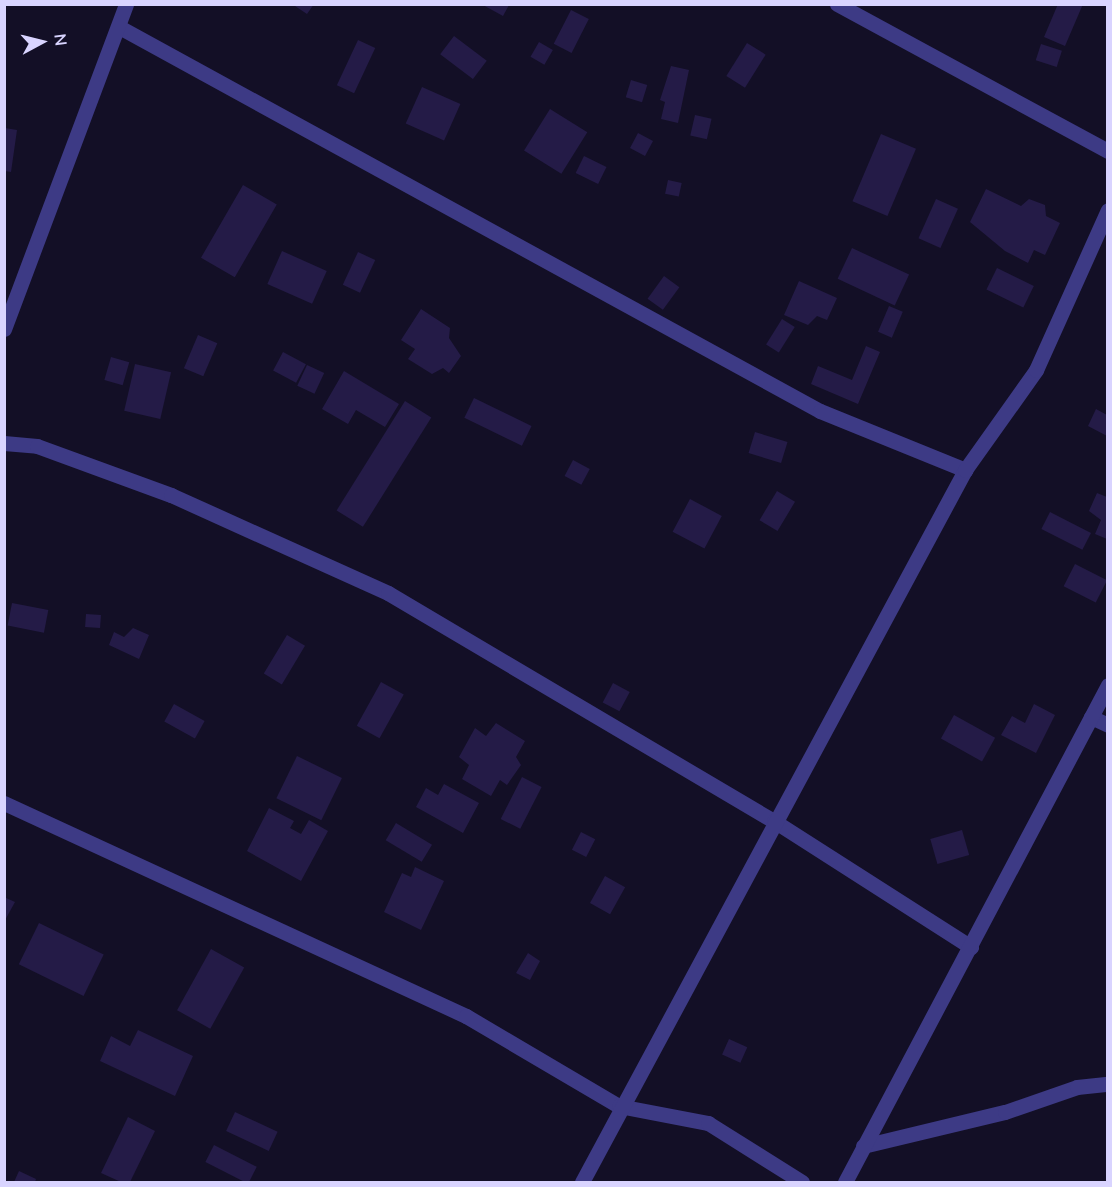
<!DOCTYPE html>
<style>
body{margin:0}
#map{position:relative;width:1112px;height:1187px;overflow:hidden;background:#130f26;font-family:"Nunito Sans",sans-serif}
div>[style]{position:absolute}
.building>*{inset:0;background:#241b47;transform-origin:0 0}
.minor>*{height:15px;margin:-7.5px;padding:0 7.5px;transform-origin:7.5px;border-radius:7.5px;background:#3d3a85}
span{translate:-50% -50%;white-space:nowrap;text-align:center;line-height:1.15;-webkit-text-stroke:6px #130f26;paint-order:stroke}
.frame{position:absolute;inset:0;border:6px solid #d9d4ff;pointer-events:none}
.north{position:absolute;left:12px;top:12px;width:60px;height:60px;-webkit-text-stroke:4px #130f26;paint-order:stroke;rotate:83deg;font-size:16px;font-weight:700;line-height:24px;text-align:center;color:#d9d4ff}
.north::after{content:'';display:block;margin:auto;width:21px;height:27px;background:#d9d4ff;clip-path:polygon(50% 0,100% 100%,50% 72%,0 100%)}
</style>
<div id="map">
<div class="building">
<i style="clip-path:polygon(292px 4px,314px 4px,307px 14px)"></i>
<i style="clip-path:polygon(1058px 4px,1083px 4px,1065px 46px,1044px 37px)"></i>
<i style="clip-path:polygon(483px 5px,509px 5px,503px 16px)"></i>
<i style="left:571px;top:10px;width:20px;height:38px;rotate:27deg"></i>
<i style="left:454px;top:36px;width:41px;height:23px;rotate:37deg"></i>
<i style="left:358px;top:40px;width:19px;height:50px;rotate:25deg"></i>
<i style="left:539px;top:42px;width:16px;height:17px;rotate:30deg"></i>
<i style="left:747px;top:43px;width:22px;height:39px;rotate:32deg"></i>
<i style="left:1041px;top:44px;width:22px;height:17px;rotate:18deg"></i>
<i style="clip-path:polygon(671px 66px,689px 70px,678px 123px,661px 119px,665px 102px,660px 100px)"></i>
<i style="left:631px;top:80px;width:17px;height:18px;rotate:17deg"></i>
<i style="left:422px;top:87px;width:42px;height:40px;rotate:24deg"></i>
<i style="left:550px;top:109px;width:44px;height:49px;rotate:32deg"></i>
<i style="left:695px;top:115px;width:17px;height:21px;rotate:13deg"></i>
<i style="clip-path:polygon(5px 128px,17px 130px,11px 172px,5px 171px)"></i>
<i style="left:638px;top:133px;width:17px;height:17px;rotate:28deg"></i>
<i style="left:881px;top:134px;width:38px;height:73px;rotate:23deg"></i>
<i style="left:584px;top:156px;width:25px;height:19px;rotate:26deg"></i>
<i style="left:668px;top:180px;width:14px;height:14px;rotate:12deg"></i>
<i style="left:243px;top:185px;width:39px;height:84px;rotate:30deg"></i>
<i style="clip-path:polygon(986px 189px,1021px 206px,1029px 199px,1045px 205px,1046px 216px,1060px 223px,1045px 255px,1034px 250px,1028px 263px,1005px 251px,970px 222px)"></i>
<i style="left:936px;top:199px;width:24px;height:43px;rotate:24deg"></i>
<i style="left:852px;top:248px;width:63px;height:34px;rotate:25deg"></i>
<i style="left:282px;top:251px;width:49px;height:36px;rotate:24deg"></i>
<i style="left:358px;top:252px;width:19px;height:36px;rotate:25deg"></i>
<i style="left:997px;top:268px;width:41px;height:24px;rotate:26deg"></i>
<i style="left:664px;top:276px;width:19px;height:28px;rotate:36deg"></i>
<i style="clip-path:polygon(799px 281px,837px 298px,827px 320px,817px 316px,808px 325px,784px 315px)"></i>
<i style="left:889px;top:306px;width:15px;height:28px;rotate:23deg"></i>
<i style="clip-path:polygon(421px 309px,450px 328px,449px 338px,461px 356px,449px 373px,443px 368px,432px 374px,408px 359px,415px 349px,401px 340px)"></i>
<i style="left:782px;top:319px;width:15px;height:30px;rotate:32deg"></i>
<i style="left:198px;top:335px;width:21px;height:36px;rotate:23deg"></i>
<i style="clip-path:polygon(866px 346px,880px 352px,858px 404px,811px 384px,818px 366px,852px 380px)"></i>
<i style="left:283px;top:352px;width:26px;height:21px;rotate:28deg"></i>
<i style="left:111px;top:357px;width:19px;height:24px;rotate:16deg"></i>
<i style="left:135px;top:364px;width:37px;height:48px;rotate:13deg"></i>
<i style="left:307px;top:365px;width:19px;height:23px;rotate:25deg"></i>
<i style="clip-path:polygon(344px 371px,399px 404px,385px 427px,356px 410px,348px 424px,322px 409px)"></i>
<i style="left:474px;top:398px;width:64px;height:22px;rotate:26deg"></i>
<i style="left:405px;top:401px;width:31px;height:129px;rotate:32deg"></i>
<i style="clip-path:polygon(1096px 409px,1107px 415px,1107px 436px,1088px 426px)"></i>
<i style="left:755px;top:432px;width:34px;height:22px;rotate:17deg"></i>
<i style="left:573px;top:460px;width:19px;height:18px;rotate:28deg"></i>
<i style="left:777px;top:491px;width:21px;height:34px;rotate:31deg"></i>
<i style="clip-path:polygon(1097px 493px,1107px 497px,1107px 539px,1095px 534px,1101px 520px,1089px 511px)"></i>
<i style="left:690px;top:499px;width:36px;height:37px;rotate:28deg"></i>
<i style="left:1050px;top:512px;width:46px;height:19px;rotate:27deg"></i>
<i style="left:1075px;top:564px;width:36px;height:25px;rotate:27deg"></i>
<i style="left:12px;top:603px;width:37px;height:23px;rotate:11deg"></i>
<i style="left:86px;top:614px;width:15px;height:13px;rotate:4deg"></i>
<i style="clip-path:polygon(133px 628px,149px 635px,139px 659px,109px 645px,114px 632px,124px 637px)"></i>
<i style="left:287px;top:635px;width:21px;height:45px;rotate:31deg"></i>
<i style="left:381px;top:682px;width:26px;height:50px;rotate:29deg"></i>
<i style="left:613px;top:683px;width:19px;height:22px;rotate:28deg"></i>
<i style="left:174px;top:704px;width:35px;height:20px;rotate:29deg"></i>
<i style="clip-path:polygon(1034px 704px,1055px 715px,1036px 753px,1001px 735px,1012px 716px,1025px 723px)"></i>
<i style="left:954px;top:715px;width:47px;height:27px;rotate:29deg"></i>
<i style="clip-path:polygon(496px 723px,525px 741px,516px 757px,521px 765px,507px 785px,500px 780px,491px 796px,462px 779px,469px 765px,459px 757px,475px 728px,486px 736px)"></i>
<i style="left:297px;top:756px;width:50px;height:47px;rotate:26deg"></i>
<i style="left:522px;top:777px;width:22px;height:47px;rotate:27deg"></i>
<i style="clip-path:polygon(444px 784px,479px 803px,463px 833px,416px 807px,426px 788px,438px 795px)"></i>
<i style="clip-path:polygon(269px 808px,294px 821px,290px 828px,301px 834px,309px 820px,328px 831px,301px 881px,247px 851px)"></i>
<i style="left:396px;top:823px;width:42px;height:20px;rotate:31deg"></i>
<i style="left:962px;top:830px;width:26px;height:33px;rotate:74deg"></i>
<i style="left:581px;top:832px;width:16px;height:20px;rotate:27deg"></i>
<i style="clip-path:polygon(415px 867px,444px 881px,421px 930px,384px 912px,402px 873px,411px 877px)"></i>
<i style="left:605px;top:876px;width:23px;height:31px;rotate:29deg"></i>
<i style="clip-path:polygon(4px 897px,15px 902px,4px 922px)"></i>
<i style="left:39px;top:923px;width:72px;height:46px;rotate:26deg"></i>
<i style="left:211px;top:949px;width:38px;height:70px;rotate:29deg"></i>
<i style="clip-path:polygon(528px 953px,540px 961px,530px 980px,516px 973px)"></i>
<i style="clip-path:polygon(138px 1030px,193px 1056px,175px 1096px,100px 1061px,111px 1036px,130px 1046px)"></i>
<i style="left:729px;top:1039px;width:20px;height:17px;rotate:24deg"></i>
<i style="left:235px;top:1112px;width:47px;height:21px;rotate:25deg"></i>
<i style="clip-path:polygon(128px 1117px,155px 1131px,130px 1182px,121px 1182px,101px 1173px)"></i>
<i style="left:214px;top:1145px;width:48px;height:19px;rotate:27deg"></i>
<i style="clip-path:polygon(19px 1171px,36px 1179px,35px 1182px,14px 1182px)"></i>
</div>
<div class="minor">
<i style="left:837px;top:4px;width:308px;rotate:28.5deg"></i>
<i style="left:121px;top:28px;width:797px;rotate:28.72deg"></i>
<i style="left:820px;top:411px;width:157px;rotate:22.1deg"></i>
<i style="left:4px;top:329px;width:347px;rotate:-69.4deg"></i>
<i style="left:4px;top:443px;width:33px;rotate:5deg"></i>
<i style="left:37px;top:446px;width:143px;rotate:20.1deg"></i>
<i style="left:171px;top:495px;width:238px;rotate:24.3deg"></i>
<i style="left:388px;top:593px;width:448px;rotate:30.6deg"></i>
<i style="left:774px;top:821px;width:234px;rotate:32.6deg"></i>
<i style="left:1091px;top:717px;width:19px;rotate:25deg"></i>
<i style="left:4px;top:803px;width:509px;rotate:24.75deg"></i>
<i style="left:466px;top:1016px;width:178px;rotate:30.5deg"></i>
<i style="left:619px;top:1106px;width:91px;rotate:10.8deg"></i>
<i style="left:708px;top:1123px;width:111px;rotate:32.1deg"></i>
<i style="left:863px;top:1146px;width:146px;rotate:-13.5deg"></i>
<i style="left:1005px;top:1112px;width:76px;rotate:-19.1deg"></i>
<i style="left:1077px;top:1087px;width:31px;rotate:-6deg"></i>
<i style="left:582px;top:1182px;width:808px;rotate:-61.72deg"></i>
<i style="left:965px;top:470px;width:123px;rotate:-54.6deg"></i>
<i style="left:1036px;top:370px;width:175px;rotate:-65.8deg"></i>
<i style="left:845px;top:1182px;width:562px;rotate:-62.11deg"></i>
</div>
<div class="frame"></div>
<div class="north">N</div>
</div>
